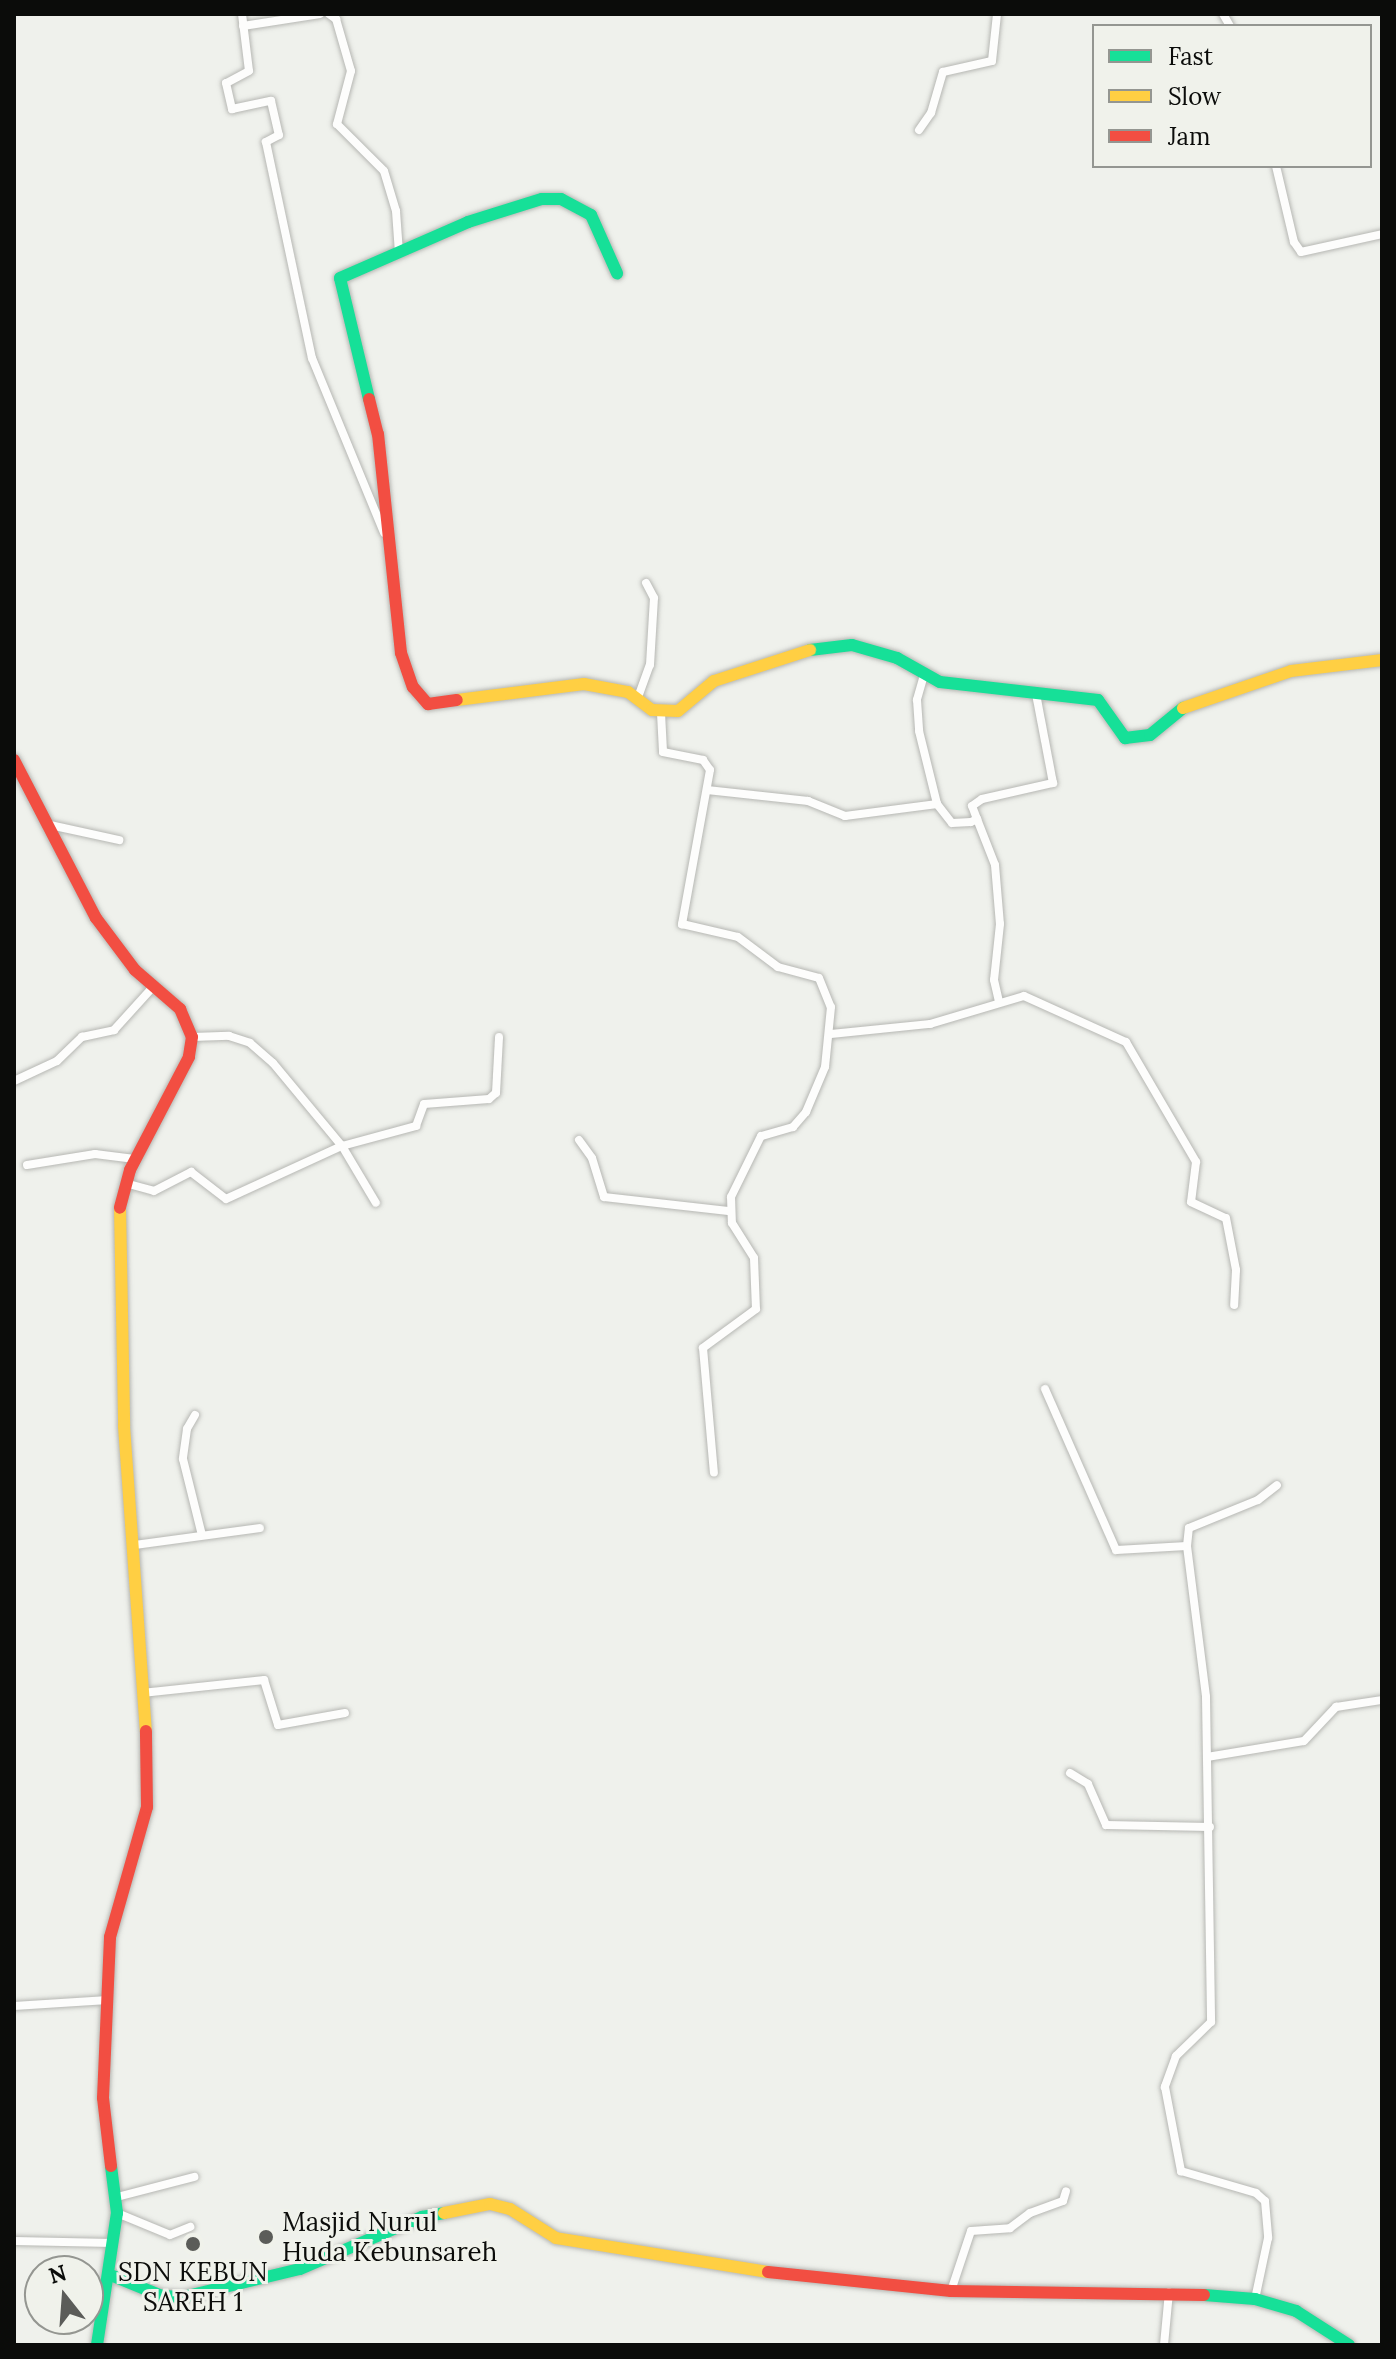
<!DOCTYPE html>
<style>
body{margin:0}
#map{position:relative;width:1396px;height:2359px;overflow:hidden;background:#eff1ec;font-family:Lora,serif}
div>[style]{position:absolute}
.roads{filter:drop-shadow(0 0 2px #b6b7b3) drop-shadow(0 0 2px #b6b7b3)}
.street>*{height:8px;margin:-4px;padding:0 4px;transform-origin:4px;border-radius:4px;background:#fdfdfc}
.fast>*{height:12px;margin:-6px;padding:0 6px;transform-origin:6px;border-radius:6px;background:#16e098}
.slow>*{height:12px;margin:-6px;padding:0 6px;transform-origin:6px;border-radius:6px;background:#ffcf43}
.jam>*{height:12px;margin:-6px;padding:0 6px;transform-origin:6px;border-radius:6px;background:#f24e42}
.dots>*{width:22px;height:22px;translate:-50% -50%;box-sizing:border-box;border:4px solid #f0f2eb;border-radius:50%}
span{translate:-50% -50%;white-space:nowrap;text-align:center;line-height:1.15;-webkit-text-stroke:6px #f0f2eb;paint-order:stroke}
.poi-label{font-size:26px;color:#0b0c0a}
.left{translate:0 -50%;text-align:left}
.frame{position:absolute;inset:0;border:16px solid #0b0c0a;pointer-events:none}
.legend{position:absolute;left:1092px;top:24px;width:280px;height:144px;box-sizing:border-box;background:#f0f2eb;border:2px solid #949691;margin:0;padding:10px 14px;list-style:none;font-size:24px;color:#0b0c0a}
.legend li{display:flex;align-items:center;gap:16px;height:40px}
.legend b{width:40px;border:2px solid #949691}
.north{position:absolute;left:24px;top:2255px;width:80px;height:80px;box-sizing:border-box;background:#f0f2eb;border:2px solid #949691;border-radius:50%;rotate:343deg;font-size:22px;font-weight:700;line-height:32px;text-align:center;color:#0b0c0a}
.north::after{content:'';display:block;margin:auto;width:28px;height:36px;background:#5b5c59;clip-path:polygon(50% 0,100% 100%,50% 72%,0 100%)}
</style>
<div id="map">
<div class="roads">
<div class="street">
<i style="left:242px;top:14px;width:57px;rotate:83deg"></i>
<i style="left:249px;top:71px;width:26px;rotate:152deg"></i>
<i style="left:226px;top:83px;width:27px;rotate:77deg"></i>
<i style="left:232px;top:109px;width:40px;rotate:-12deg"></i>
<i style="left:271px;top:101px;width:35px;rotate:77deg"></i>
<i style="left:279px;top:135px;width:15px;rotate:152deg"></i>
<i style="left:266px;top:142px;width:221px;rotate:78deg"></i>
<i style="left:312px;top:358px;width:189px;rotate:67.6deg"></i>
<i style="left:329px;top:14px;width:9px;rotate:36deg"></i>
<i style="left:336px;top:19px;width:54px;rotate:73.9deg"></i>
<i style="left:351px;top:71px;width:55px;rotate:104.8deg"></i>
<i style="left:337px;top:124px;width:66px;rotate:45deg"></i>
<i style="left:384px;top:171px;width:42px;rotate:73.3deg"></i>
<i style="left:396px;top:211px;width:42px;rotate:85.9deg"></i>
<i style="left:1223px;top:14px;width:14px;rotate:60deg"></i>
<i style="left:243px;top:26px;width:78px;rotate:-8.9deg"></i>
<i style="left:919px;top:130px;width:21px;rotate:-55deg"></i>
<i style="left:931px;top:113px;width:43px;rotate:-73.7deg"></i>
<i style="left:943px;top:72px;width:50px;rotate:-12.7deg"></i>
<i style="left:992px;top:61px;width:47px;rotate:-83.9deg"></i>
<i style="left:1276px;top:166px;width:78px;rotate:76.7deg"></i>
<i style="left:1294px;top:242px;width:12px;rotate:55deg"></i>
<i style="left:1301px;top:252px;width:83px;rotate:-12.5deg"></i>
<i style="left:924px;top:675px;width:26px;rotate:106deg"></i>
<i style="left:917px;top:700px;width:31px;rotate:86deg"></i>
<i style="left:919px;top:731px;width:75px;rotate:76.1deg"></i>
<i style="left:637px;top:700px;width:37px;rotate:-70deg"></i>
<i style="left:650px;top:665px;width:67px;rotate:-86.6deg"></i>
<i style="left:654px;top:598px;width:17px;rotate:-118deg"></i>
<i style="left:661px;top:713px;width:39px;rotate:87deg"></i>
<i style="left:663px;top:752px;width:41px;rotate:11.3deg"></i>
<i style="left:703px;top:760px;width:12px;rotate:55deg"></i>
<i style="left:710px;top:770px;width:157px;rotate:100.3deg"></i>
<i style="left:682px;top:924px;width:57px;rotate:13.1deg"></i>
<i style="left:738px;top:937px;width:50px;rotate:36.9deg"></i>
<i style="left:778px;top:967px;width:42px;rotate:15deg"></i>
<i style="left:819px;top:978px;width:31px;rotate:68deg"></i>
<i style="left:831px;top:1007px;width:60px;rotate:95.7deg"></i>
<i style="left:825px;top:1067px;width:49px;rotate:112.9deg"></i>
<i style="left:806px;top:1112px;width:20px;rotate:131deg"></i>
<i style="left:793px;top:1127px;width:33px;rotate:164deg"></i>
<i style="left:761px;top:1136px;width:68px;rotate:116.2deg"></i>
<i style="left:731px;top:1197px;width:26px;rotate:88deg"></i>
<i style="left:732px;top:1223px;width:41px;rotate:57.8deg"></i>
<i style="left:754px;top:1258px;width:51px;rotate:87.8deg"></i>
<i style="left:756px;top:1309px;width:66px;rotate:143.7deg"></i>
<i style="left:703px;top:1348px;width:125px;rotate:85deg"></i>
<i style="left:707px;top:790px;width:102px;rotate:6.2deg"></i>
<i style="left:808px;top:801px;width:40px;rotate:22deg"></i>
<i style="left:845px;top:816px;width:93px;rotate:-7.4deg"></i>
<i style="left:937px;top:804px;width:24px;rotate:52deg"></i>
<i style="left:952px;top:823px;width:19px;rotate:-3deg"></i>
<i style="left:971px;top:822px;width:7px;rotate:-27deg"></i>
<i style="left:977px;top:819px;width:14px;rotate:-111deg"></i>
<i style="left:972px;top:806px;width:12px;rotate:-35deg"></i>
<i style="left:982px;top:799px;width:73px;rotate:-12.7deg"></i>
<i style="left:1053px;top:783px;width:91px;rotate:-100.8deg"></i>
<i style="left:977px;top:819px;width:49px;rotate:68.6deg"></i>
<i style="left:995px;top:865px;width:59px;rotate:85.2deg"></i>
<i style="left:1000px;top:924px;width:56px;rotate:96.1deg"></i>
<i style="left:994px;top:980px;width:22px;rotate:77deg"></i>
<i style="left:50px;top:825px;width:71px;rotate:12.3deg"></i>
<i style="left:831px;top:1034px;width:100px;rotate:-5.8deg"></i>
<i style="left:930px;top:1024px;width:98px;rotate:-16.6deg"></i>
<i style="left:1024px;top:996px;width:112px;rotate:24.3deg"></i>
<i style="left:1126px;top:1042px;width:139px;rotate:59.7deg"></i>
<i style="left:1196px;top:1162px;width:40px;rotate:97.1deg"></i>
<i style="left:1191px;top:1202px;width:38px;rotate:25deg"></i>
<i style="left:1226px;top:1218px;width:53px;rotate:79.1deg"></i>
<i style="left:1236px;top:1270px;width:35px;rotate:93deg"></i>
<i style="left:192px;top:1037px;width:37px;rotate:-2deg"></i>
<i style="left:229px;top:1036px;width:22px;rotate:18deg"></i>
<i style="left:250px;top:1043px;width:30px;rotate:41deg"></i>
<i style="left:273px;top:1063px;width:108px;rotate:50.3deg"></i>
<i style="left:342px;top:1146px;width:66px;rotate:59.2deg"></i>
<i style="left:14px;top:1081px;width:47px;rotate:-24.9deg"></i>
<i style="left:57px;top:1061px;width:35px;rotate:-44deg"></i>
<i style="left:82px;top:1037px;width:33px;rotate:-12deg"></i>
<i style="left:114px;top:1030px;width:58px;rotate:-47.8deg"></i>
<i style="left:579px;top:1140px;width:22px;rotate:54deg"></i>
<i style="left:592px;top:1158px;width:41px;rotate:72.9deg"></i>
<i style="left:604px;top:1197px;width:125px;rotate:6.4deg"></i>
<i style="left:27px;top:1165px;width:69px;rotate:-9.2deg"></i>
<i style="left:95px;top:1154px;width:40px;rotate:7.1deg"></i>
<i style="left:125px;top:1183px;width:30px;rotate:15deg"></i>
<i style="left:154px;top:1191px;width:42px;rotate:-27.2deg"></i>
<i style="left:191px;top:1172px;width:44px;rotate:37.6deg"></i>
<i style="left:226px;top:1199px;width:128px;rotate:-24.6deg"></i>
<i style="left:342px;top:1146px;width:77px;rotate:-15.1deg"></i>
<i style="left:416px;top:1126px;width:23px;rotate:-70deg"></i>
<i style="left:424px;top:1104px;width:65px;rotate:-4.4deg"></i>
<i style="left:489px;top:1099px;width:9px;rotate:-41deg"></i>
<i style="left:496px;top:1093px;width:56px;rotate:-86.9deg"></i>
<i style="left:1045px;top:1389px;width:176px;rotate:66.2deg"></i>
<i style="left:1116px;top:1550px;width:71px;rotate:-3.2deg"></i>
<i style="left:1187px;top:1546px;width:152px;rotate:82.8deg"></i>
<i style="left:1206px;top:1697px;width:325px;rotate:89.1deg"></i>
<i style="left:1211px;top:2022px;width:49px;rotate:135.8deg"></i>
<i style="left:1176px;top:2056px;width:33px;rotate:110deg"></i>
<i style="left:1165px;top:2087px;width:86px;rotate:79.2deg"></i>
<i style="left:1181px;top:2171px;width:78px;rotate:16.3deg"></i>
<i style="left:1256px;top:2193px;width:12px;rotate:42deg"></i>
<i style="left:1265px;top:2201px;width:37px;rotate:85deg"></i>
<i style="left:1268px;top:2238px;width:62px;rotate:102deg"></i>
<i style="left:195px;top:1415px;width:16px;rotate:120deg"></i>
<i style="left:187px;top:1429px;width:30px;rotate:98deg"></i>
<i style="left:183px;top:1459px;width:78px;rotate:76deg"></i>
<i style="left:135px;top:1545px;width:126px;rotate:-7.7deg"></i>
<i style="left:1187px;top:1546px;width:18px;rotate:-84deg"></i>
<i style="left:1189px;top:1528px;width:74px;rotate:-22.1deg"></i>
<i style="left:1258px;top:1500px;width:24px;rotate:-38deg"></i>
<i style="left:142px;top:1693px;width:123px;rotate:-6.1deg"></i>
<i style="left:264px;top:1680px;width:47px;rotate:72.7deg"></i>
<i style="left:278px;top:1725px;width:68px;rotate:-10.2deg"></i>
<i style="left:1207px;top:1757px;width:98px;rotate:-9.4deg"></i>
<i style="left:1304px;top:1741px;width:47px;rotate:-46.7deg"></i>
<i style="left:1336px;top:1707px;width:47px;rotate:-8.7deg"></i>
<i style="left:1070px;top:1773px;width:21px;rotate:31deg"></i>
<i style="left:1088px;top:1784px;width:45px;rotate:66.3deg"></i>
<i style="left:1106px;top:1825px;width:104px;rotate:1.1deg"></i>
<i style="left:14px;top:2006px;width:94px;rotate:-3.7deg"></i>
<i style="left:117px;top:2197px;width:80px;rotate:-14.6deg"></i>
<i style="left:117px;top:2213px;width:57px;rotate:22.5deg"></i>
<i style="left:170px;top:2235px;width:22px;rotate:-22deg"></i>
<i style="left:14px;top:2241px;width:99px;rotate:1.2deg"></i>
<i style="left:951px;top:2291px;width:63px;rotate:-71.6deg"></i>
<i style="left:971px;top:2231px;width:39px;rotate:-4deg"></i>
<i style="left:1010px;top:2228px;width:25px;rotate:-37deg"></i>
<i style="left:1030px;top:2213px;width:35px;rotate:-20deg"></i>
<i style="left:1063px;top:2201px;width:10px;rotate:-73deg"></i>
<i style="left:1164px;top:2345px;width:53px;rotate:-84.6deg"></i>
</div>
<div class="fast">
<i style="left:369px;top:399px;width:124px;rotate:-103.5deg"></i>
<i style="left:340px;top:278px;width:140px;rotate:-23.6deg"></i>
<i style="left:468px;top:222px;width:77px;rotate:-17.3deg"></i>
<i style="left:542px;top:199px;width:19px"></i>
<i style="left:561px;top:199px;width:34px;rotate:28deg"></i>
<i style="left:591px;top:215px;width:64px;rotate:65.9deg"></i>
<i style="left:810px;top:650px;width:42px;rotate:-6.8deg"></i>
<i style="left:852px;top:645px;width:47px;rotate:16.1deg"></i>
<i style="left:897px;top:658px;width:49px;rotate:29.2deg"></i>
<i style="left:940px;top:682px;width:159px;rotate:6.5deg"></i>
<i style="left:1098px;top:700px;width:47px;rotate:54.6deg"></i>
<i style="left:1125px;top:738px;width:25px;rotate:-7deg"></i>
<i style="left:1150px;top:735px;width:43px;rotate:-39.3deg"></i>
<i style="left:108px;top:2274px;width:58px;rotate:22.2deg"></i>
<i style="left:162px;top:2296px;width:21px;rotate:3deg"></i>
<i style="left:183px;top:2297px;width:120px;rotate:-13.5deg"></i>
<i style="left:300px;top:2269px;width:133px;rotate:-23.1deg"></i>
<i style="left:422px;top:2217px;width:22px;rotate:-10deg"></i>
<i style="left:1204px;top:2295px;width:51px;rotate:4.5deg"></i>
<i style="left:1255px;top:2299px;width:43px;rotate:16.3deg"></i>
<i style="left:1296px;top:2311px;width:63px;rotate:32.7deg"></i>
<i style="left:97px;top:2345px;width:134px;rotate:-81.4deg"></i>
<i style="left:117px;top:2213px;width:47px;rotate:-97.3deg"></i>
</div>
<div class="slow">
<i style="left:457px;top:700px;width:128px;rotate:-7.2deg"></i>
<i style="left:584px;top:684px;width:45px;rotate:10.3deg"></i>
<i style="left:628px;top:692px;width:30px;rotate:37deg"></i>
<i style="left:652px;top:710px;width:26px;rotate:2deg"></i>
<i style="left:678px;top:711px;width:47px;rotate:-39.8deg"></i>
<i style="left:714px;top:681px;width:101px;rotate:-17.9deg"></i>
<i style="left:1183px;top:708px;width:114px;rotate:-18.9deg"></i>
<i style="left:1291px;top:671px;width:92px;rotate:-6.9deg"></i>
<i style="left:120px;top:1208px;width:218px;rotate:88.9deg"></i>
<i style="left:124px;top:1426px;width:306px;rotate:85.9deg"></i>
<i style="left:444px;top:2213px;width:47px;rotate:-11.1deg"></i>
<i style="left:490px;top:2204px;width:21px;rotate:14deg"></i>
<i style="left:510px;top:2209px;width:54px;rotate:32.2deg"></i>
<i style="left:556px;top:2238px;width:215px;rotate:9.1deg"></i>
</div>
<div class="jam">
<i style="left:369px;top:399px;width:36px;rotate:76deg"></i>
<i style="left:378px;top:434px;width:220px;rotate:84deg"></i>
<i style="left:401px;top:653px;width:36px;rotate:71deg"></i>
<i style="left:413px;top:687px;width:23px;rotate:49deg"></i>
<i style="left:428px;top:704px;width:29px;rotate:-8deg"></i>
<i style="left:14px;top:760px;width:178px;rotate:62.6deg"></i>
<i style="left:96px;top:918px;width:65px;rotate:53.1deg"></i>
<i style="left:135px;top:970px;width:60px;rotate:40.9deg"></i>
<i style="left:180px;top:1009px;width:30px;rotate:67deg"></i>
<i style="left:192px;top:1037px;width:20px;rotate:99deg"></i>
<i style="left:189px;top:1057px;width:127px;rotate:117.6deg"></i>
<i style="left:130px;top:1170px;width:39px;rotate:105deg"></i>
<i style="left:111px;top:2166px;width:68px;rotate:-96.7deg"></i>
<i style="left:103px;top:2098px;width:161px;rotate:-87.5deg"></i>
<i style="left:110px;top:1937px;width:135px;rotate:-74.1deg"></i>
<i style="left:147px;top:1807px;width:76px;rotate:-90.8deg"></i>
<i style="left:768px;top:2272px;width:184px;rotate:5.9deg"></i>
<i style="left:951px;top:2291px;width:253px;rotate:0.9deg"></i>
</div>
</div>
<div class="dots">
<i style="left:266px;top:2237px;background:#5b5c59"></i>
<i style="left:193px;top:2244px;background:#5b5c59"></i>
</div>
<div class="poi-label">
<span class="left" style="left:282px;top:2237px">Masjid Nurul<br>Huda Kebunsareh</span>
<span style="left:193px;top:2287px">SDN KEBUN<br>SAREH 1</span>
</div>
<div class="frame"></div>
<ul class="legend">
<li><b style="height:10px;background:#16e098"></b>Fast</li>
<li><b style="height:10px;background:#ffcf43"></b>Slow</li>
<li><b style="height:10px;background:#f24e42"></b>Jam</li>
</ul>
<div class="north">N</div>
</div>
